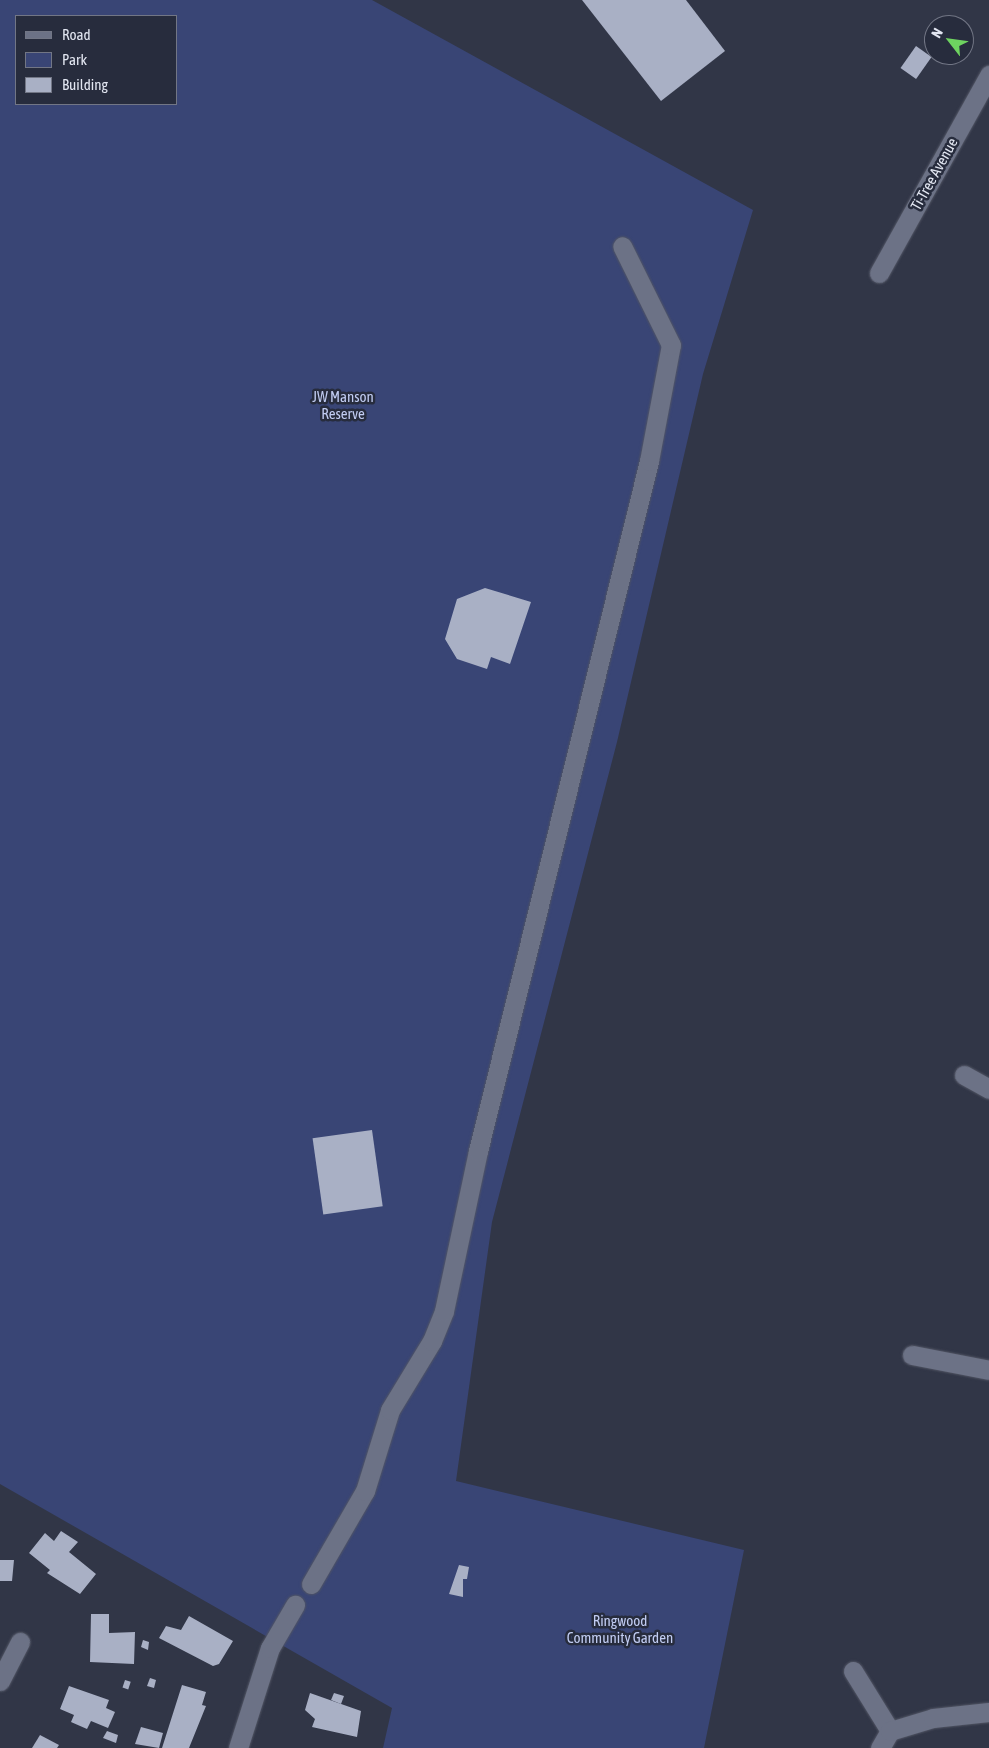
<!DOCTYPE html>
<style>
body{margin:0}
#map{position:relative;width:989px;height:1748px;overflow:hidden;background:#313647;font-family:"Asap Condensed",sans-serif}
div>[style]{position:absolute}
.green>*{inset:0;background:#394575}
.building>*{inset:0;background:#a9b0c5;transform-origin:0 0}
.roads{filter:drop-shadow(0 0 1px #515564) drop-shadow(0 0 1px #515564)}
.street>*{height:19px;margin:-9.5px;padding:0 9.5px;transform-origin:9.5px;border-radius:9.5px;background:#6c7286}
span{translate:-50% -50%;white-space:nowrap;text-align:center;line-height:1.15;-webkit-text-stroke:5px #272c3d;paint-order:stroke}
.street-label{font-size:15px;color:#e2e6f1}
.park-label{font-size:15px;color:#c1ccf2}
.legend{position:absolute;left:15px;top:15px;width:162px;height:90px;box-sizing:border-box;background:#272c3d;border:1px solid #727685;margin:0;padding:6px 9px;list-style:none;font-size:15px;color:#e2e6f1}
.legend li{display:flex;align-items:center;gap:10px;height:25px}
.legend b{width:25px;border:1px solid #727685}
.north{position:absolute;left:924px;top:15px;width:50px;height:50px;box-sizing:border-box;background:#272c3d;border:1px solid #727685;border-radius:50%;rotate:300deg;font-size:14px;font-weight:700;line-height:20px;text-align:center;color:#e2e6f1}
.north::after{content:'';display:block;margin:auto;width:18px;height:22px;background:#6ed360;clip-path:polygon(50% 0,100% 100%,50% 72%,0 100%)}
</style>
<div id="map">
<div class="green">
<i style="clip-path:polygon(evenodd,0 0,372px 0,753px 210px,703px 374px,617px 742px,492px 1222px,456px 1481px,744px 1550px,704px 1748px,383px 1748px,392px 1708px,0 1484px,0 0,16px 16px,176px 16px,176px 104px,16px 104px,16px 16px)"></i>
</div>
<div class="building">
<i style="clip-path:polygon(582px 0,686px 0,725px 51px,661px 101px)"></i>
<i style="left:916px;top:46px;width:19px;height:27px;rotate:35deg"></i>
<i style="clip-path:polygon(485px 588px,531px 602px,510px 664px,491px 657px,487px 669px,457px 659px,445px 639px,457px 599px)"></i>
<i style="left:372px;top:1130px;width:77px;height:60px;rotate:82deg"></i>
<i style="clip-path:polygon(61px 1531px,78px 1542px,69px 1552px,96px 1574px,80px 1594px,47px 1573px,50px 1570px,29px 1553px,45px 1533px,54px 1541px)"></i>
<i style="clip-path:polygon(0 1560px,14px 1560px,12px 1581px,0 1581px)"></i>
<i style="clip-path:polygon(459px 1565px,469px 1567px,467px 1579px,463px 1579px,463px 1597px,449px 1594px)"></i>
<i style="clip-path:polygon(91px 1614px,109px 1614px,109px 1633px,135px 1632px,134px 1664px,90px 1662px)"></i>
<i style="clip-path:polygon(189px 1616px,233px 1641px,219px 1664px,213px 1666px,159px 1638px,166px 1626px,181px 1630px)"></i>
<i style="clip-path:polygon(143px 1640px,149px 1642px,148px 1650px,141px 1647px)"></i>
<i style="clip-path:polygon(150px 1678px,156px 1680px,154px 1688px,147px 1686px)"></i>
<i style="left:125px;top:1680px;width:6px;height:8px;rotate:18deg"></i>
<i style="clip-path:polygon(182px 1685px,206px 1692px,202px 1705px,206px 1706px,189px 1748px,162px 1748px)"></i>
<i style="clip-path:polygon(69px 1686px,109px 1700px,106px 1708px,115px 1712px,108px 1728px,91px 1721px,87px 1729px,71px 1722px,74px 1715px,60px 1709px)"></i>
<i style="clip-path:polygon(310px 1693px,361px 1711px,357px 1737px,312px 1727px,315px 1719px,305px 1710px)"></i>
<i style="clip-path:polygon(334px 1693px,344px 1696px,341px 1704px,331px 1700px)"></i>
<i style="clip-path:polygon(141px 1727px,163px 1733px,159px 1748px,135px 1744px)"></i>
<i style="clip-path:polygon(107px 1731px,118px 1735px,116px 1743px,103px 1738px)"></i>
<i style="clip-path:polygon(40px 1735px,59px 1745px,57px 1748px,32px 1748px)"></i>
</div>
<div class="roads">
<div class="street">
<i style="left:879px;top:273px;width:227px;rotate:-60.9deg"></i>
<i style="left:964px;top:1075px;width:29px;rotate:29deg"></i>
<i style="left:912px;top:1355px;width:78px;rotate:11deg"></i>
<i style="left:311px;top:1584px;width:108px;rotate:-59.9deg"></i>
<i style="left:365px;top:1491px;width:85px;rotate:-72.8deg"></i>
<i style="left:390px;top:1410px;width:81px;rotate:-58.7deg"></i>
<i style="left:432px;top:1341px;width:32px;rotate:-68deg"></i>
<i style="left:444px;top:1311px;width:164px;rotate:-78deg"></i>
<i style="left:478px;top:1151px;width:711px;rotate:-76.08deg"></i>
<i style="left:649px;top:461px;width:118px;rotate:-79.3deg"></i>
<i style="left:671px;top:345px;width:110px;rotate:-116.3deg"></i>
<i style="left:853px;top:1671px;width:70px;rotate:58.3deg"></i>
<i style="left:0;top:1681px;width:44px;rotate:-62.9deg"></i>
<i style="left:238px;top:1748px;width:105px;rotate:-72.3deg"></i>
<i style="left:270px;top:1648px;width:50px;rotate:-59.8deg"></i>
<i style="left:880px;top:1748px;width:20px;rotate:-60deg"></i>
<i style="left:890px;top:1731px;width:45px;rotate:-16.8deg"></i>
<i style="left:933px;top:1718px;width:56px;rotate:-6.1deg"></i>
</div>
</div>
<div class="street-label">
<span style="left:934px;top:174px;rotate:-61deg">Ti-Tree Avenue</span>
</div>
<div class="park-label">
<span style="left:343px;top:405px">JW Manson<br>Reserve</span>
<span style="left:620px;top:1629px">Ringwood<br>Community Garden</span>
</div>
<ul class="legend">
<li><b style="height:6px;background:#6c7286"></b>Road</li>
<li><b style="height:14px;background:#394575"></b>Park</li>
<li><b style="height:14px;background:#a9b0c5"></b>Building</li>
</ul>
<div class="north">N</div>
</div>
